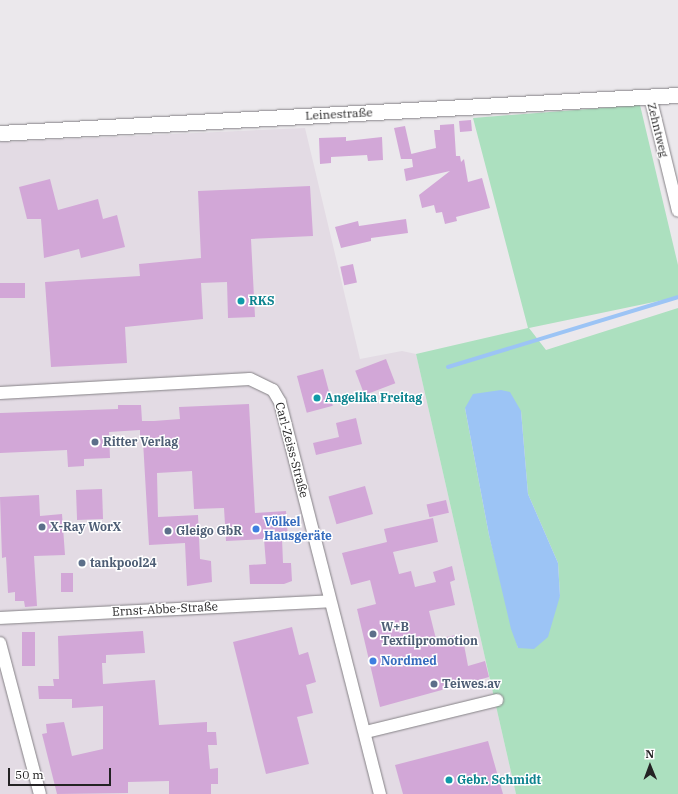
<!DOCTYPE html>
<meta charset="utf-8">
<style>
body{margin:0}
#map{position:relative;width:678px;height:794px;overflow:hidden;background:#ebe8ec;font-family:"IBM Plex Serif",serif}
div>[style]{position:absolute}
.built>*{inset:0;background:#e3dbe4}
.green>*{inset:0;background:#ace0bf}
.water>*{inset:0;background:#9cc4f5}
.stream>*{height:4px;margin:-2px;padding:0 2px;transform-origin:2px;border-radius:2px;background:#9cc4f5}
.building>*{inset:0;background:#d2a7d7;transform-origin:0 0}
.roads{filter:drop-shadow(0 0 1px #858286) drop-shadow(0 0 1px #858286)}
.minor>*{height:12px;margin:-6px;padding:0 6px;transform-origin:6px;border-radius:6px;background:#fff}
.tertiary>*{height:15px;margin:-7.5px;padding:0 7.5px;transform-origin:7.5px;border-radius:7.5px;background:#fff}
.dots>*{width:11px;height:11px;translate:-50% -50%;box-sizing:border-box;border:2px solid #fff;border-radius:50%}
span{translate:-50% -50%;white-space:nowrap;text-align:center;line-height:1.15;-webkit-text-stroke:3px #fff;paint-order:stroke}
.street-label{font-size:12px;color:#242324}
.culture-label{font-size:12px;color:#0d838f;font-weight:700}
.left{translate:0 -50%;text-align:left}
.service-label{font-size:12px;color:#4e5e75;font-weight:700}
.shop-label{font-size:12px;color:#366cbe;font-weight:700}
.north{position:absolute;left:630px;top:746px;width:40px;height:40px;-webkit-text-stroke:3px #fff;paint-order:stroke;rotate:359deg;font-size:11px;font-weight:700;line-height:16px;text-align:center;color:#242324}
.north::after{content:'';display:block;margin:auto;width:14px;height:18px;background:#242324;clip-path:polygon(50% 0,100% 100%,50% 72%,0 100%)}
.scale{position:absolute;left:8px;top:768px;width:103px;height:18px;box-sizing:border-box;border:2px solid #242324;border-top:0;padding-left:5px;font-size:12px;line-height:14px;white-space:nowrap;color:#242324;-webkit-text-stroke:3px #fff;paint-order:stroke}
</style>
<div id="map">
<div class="built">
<i style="clip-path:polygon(305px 128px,360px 359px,402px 351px,416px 354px,516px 794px,0 794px,0 142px)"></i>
</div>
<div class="green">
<i style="clip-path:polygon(evenodd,640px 105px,678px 265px,678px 297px,529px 328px,546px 350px,678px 308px,678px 794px,516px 794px,416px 354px,528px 328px,473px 118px,640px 105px,465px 408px,521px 411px,528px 494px,558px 563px,560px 596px,518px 648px,489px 535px,465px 408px)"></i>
</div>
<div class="water">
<i style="clip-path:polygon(501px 390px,510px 392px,521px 411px,528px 494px,558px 563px,560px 596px,548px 637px,534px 649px,518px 648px,511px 629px,489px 535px,465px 408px,473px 394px)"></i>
</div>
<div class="stream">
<i style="left:448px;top:367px;width:240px;rotate:-16.9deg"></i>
</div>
<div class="building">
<i style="left:471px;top:120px;width:11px;height:12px;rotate:85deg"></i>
<i style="clip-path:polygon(454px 124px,456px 156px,460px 156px,461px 162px,464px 159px,468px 182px,482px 178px,490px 208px,456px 217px,457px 221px,445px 224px,442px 212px,436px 213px,434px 205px,422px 208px,419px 195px,450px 171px,406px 181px,404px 169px,413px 167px,412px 159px,401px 159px,394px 128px,405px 126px,412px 157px,411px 154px,436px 148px,434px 130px,440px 130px,440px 125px)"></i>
<i style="clip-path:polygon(346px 137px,346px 141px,382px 137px,383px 160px,368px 161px,367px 155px,331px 157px,331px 163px,320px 164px,319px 138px)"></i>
<i style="clip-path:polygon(50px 179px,58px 210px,98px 199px,103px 219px,117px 215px,125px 247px,81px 258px,79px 249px,44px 258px,41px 219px,27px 219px,19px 187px)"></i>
<i style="clip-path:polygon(310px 186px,313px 236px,251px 239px,255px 317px,228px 318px,227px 282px,201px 283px,203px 319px,125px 327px,127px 363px,51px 367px,45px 282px,140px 276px,139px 264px,201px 258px,198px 191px)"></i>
<i style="clip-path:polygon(406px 219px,408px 233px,371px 238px,371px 241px,341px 248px,335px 227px,358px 221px,359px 226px)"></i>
<i style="left:353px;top:264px;width:19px;height:13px;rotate:78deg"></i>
<i style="left:25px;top:283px;width:15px;height:25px;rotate:90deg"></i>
<i style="left:386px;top:359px;width:26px;height:33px;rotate:69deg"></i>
<i style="left:323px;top:369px;width:38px;height:27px;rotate:75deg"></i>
<i style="clip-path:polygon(249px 404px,255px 513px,286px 511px,288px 538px,282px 538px,283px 563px,291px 563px,292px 581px,284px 584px,250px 584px,249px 565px,266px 564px,264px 539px,226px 541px,224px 508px,194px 509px,192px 471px,157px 473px,158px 517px,198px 515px,200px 559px,211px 561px,212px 582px,187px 586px,185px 543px,149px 545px,143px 441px,140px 441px,140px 430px,109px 432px,110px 458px,84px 459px,84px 466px,68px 467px,67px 450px,0 453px,0 413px,118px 409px,118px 405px,141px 405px,142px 421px,154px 421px,180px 419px,179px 407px)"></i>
<i style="clip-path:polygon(356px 418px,362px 444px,316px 455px,313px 443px,339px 437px,336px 423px)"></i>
<i style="left:365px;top:486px;width:29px;height:38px;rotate:74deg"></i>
<i style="left:102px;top:489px;width:30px;height:26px;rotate:88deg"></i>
<i style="clip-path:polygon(39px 495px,40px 516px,62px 514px,65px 555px,34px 556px,37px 606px,25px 607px,24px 601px,15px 601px,15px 592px,8px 593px,6px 557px,2px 558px,0 497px)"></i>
<i style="left:446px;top:500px;width:13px;height:20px;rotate:77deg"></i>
<i style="clip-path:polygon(433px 518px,438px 542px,393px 552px,399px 574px,411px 571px,415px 587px,436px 582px,433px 572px,452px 566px,455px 580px,450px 582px,455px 605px,429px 611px,436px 639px,462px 634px,468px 666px,485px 661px,489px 677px,380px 707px,357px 609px,376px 604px,370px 580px,351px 585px,342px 553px,387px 542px,384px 529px)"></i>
<i style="left:61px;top:573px;width:12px;height:19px"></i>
<i style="clip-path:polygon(292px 627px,299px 655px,308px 652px,316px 682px,306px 685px,313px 713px,297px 717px,309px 764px,266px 774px,233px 642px)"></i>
<i style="clip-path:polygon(143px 631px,145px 653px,106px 655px,106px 663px,102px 663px,103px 684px,155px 680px,159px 725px,207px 722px,207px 732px,216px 732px,217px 745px,208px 745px,210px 769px,218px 768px,218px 784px,211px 784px,211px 794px,169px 794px,169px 781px,128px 782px,128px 793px,57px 794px,42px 734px,47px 733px,46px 724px,64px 722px,72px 756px,103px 749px,103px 706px,72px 708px,72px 699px,39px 699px,38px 686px,54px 686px,53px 679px,59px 679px,58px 636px)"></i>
<i style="left:22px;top:632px;width:13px;height:34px"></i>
<i style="clip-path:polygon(488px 741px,503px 794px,403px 794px,395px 765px)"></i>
</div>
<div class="roads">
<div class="minor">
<i style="left:650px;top:96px;width:118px;rotate:76.3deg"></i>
<i style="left:0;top:393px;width:250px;rotate:-3.2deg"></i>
<i style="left:250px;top:379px;width:25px;rotate:26deg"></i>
<i style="left:273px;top:390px;width:14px;rotate:60deg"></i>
<i style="left:280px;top:402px;width:405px;rotate:75.7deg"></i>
<i style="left:0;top:618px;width:330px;rotate:-2.9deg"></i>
<i style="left:0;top:643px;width:156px;rotate:75.2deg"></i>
<i style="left:366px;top:732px;width:135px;rotate:-13.7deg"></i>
</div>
<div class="tertiary">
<i style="left:0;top:133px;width:679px;rotate:-3.21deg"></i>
</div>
</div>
<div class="dots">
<i style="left:241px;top:301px;background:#0f9aa8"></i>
<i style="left:317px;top:398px;background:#0f9aa8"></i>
<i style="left:95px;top:442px;background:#5c6f8a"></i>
<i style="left:42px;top:527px;background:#5c6f8a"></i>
<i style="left:256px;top:529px;background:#3f7fe0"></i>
<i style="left:168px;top:531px;background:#5c6f8a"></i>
<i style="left:82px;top:563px;background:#5c6f8a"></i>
<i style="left:373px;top:634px;background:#5c6f8a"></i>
<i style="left:373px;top:661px;background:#3f7fe0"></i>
<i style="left:434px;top:684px;background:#5c6f8a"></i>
<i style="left:449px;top:780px;background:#0f9aa8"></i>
</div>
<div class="street-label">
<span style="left:339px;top:114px;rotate:-3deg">Leinestraße</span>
<span style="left:658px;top:130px;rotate:76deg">Zehntweg</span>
<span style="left:292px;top:450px;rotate:75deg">Carl-Zeiss-Straße</span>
<span style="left:165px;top:609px;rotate:-3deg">Ernst-Abbe-Straße</span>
</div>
<div class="culture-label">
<span class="left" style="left:249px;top:301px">RKS</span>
<span class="left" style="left:325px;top:398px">Angelika Freitag</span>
<span class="left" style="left:457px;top:780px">Gebr. Schmidt</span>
</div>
<div class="service-label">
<span class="left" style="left:103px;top:442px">Ritter Verlag</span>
<span class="left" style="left:50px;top:527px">X-Ray WorX</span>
<span class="left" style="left:176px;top:531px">Gleigo GbR</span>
<span class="left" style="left:90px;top:563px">tankpool24</span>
<span class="left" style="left:381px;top:634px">W+B<br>Textilpromotion</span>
<span class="left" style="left:442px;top:684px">Teiwes.av</span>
</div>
<div class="shop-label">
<span class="left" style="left:264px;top:529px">Völkel<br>Hausgeräte</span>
<span class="left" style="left:381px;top:661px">Nordmed</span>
</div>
<div class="north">N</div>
<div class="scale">50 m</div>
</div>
